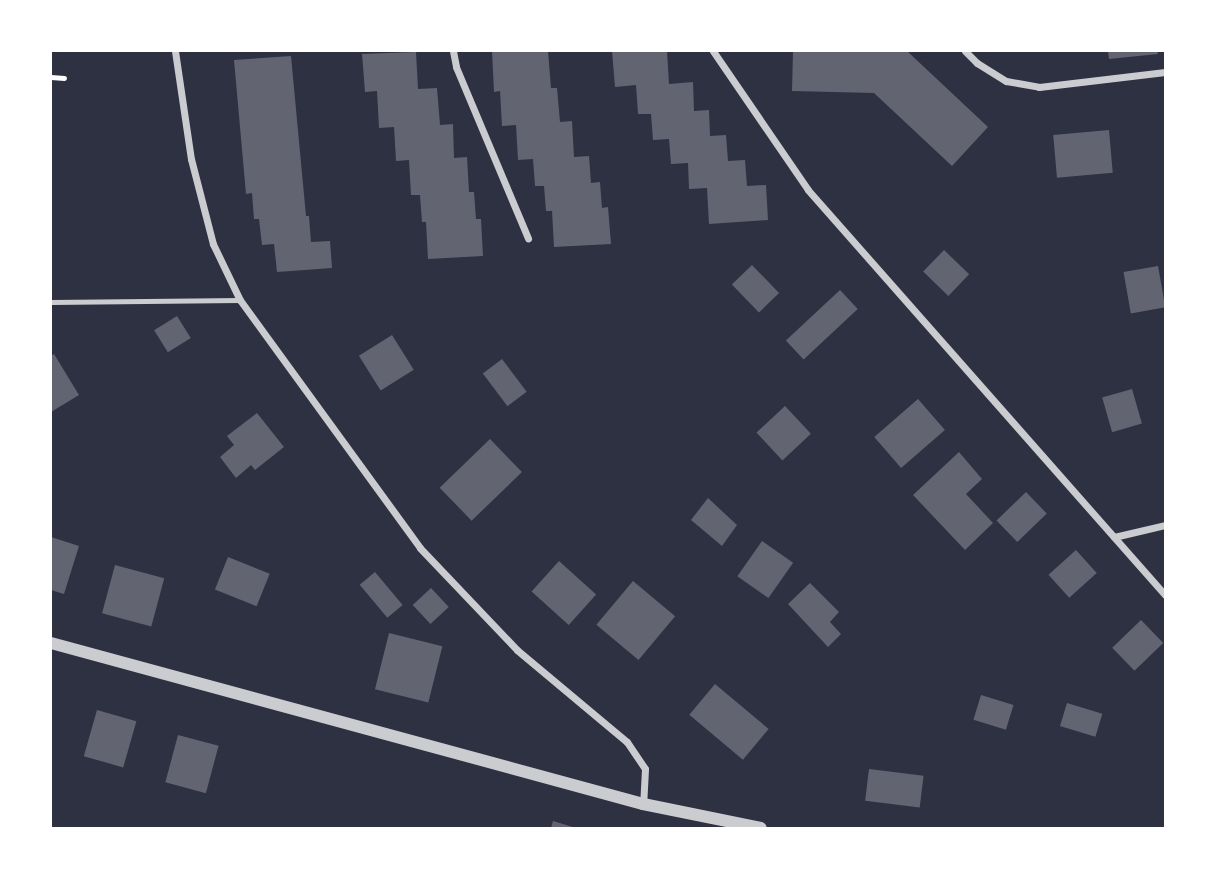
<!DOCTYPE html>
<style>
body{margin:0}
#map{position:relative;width:1216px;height:879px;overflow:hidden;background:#2d3142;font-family:Montserrat,sans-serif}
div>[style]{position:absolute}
.building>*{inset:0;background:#626471;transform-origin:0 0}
.path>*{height:4.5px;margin:-2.25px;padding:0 2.25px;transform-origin:2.25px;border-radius:2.25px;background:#fff}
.service>*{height:5px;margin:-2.5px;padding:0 2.5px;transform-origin:2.5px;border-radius:2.5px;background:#caccd0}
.minor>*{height:7px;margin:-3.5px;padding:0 3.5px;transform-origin:3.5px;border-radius:3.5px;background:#caccd0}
.tertiary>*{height:12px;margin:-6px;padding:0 6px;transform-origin:6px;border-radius:6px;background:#caccd0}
span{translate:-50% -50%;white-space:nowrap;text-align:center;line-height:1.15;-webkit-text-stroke:5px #fff;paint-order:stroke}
.frame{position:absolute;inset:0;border:52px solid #fff;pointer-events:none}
</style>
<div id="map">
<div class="building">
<i style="clip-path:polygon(492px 51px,548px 51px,551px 88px,557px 88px,560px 122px,572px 121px,574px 157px,589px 156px,591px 183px,600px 182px,602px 208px,608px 207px,611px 244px,554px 247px,552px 211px,546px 211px,544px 186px,535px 186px,533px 159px,518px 160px,516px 125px,502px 126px,500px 91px,494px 92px)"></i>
<i style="clip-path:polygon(612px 51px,667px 51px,669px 84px,693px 82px,694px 111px,709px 110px,710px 136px,726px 135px,728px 161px,745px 160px,747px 186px,766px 185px,768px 220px,709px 224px,707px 188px,689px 189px,688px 163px,671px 164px,669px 139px,653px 140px,651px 114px,638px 114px,636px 85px,615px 87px)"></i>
<i style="clip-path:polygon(793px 51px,907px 51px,988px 127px,952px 166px,874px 93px,792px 91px)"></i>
<i style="clip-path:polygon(1108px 51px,1157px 51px,1158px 54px,1109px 59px)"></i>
<i style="clip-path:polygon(416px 52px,418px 89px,437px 88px,440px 125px,453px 124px,454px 158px,467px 157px,469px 192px,474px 192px,476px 219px,481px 219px,483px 256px,428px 259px,426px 222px,422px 222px,420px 195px,411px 195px,409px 160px,396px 161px,394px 127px,379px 128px,377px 91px,365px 92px,362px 54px)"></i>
<i style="clip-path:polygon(291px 56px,306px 216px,309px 216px,311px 242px,330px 241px,332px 268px,277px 272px,274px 244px,262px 245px,259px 219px,254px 219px,252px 193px,246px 194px,234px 60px)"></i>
<i style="left:1109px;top:130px;width:43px;height:56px;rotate:85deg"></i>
<i style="left:944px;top:250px;width:35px;height:30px;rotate:44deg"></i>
<i style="left:752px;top:265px;width:39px;height:28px;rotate:46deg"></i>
<i style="left:1158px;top:266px;width:42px;height:35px;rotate:80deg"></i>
<i style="left:840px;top:290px;width:26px;height:74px;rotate:47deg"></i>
<i style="left:177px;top:316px;width:26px;height:27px;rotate:58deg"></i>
<i style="left:392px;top:335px;width:41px;height:39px;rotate:58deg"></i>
<i style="clip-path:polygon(54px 354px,79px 395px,51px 412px,51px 356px)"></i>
<i style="left:502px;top:359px;width:41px;height:24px;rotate:53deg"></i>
<i style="left:1132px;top:389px;width:36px;height:31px;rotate:74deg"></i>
<i style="left:918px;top:399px;width:41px;height:58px;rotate:49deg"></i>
<i style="left:785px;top:406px;width:38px;height:39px;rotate:47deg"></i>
<i style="clip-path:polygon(257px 413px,284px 447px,255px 470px,251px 465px,236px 478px,220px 457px,234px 445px,227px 436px)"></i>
<i style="left:490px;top:439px;width:46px;height:70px;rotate:46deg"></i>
<i style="clip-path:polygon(959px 452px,982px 479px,966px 494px,993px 523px,965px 550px,913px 495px)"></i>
<i style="left:1026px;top:492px;width:30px;height:41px;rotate:46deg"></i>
<i style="clip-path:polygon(708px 498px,737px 525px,722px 546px,691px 520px)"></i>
<i style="clip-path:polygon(51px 537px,79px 546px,64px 594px,51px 590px)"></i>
<i style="left:762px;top:541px;width:38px;height:43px;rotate:35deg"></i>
<i style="left:1076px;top:550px;width:31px;height:37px;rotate:48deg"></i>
<i style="left:228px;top:557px;width:45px;height:35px;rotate:22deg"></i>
<i style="left:559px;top:561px;width:50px;height:41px;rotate:42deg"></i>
<i style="left:115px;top:565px;width:51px;height:50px;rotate:15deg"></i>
<i style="left:375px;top:572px;width:43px;height:20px;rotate:50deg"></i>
<i style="left:633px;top:581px;width:55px;height:57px;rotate:40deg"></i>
<i style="clip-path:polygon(810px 583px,839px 612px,830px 622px,841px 634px,828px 647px,788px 604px)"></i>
<i style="left:431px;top:588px;width:26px;height:25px;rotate:47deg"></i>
<i style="left:1141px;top:620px;width:32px;height:40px;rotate:46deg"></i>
<i style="left:389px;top:633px;width:55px;height:58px;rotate:14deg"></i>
<i style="left:715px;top:684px;width:70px;height:40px;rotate:40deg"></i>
<i style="left:981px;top:695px;width:34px;height:26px;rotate:17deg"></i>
<i style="left:1067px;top:703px;width:37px;height:24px;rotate:17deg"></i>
<i style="left:97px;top:710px;width:41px;height:48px;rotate:16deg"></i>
<i style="left:178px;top:735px;width:42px;height:49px;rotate:15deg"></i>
<i style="left:869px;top:769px;width:55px;height:32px;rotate:7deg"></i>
<i style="clip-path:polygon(553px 821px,576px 828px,551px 828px)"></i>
</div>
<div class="path">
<i style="left:51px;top:77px;width:13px;rotate:4deg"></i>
</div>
<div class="service">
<i style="left:51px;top:302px;width:189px;rotate:-0.6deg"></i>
</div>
<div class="minor">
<i style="left:175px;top:51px;width:109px;rotate:81.6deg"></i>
<i style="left:191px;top:159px;width:88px;rotate:75.5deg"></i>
<i style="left:213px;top:244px;width:62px;rotate:64.3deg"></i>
<i style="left:240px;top:300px;width:306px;rotate:54deg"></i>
<i style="left:420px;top:548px;width:141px;rotate:46.4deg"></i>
<i style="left:517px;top:650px;width:143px;rotate:39.9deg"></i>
<i style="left:627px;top:742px;width:32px;rotate:56deg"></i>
<i style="left:645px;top:769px;width:35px;rotate:93deg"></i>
<i style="left:453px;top:51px;width:16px;rotate:79deg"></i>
<i style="left:456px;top:67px;width:186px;rotate:67.2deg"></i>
<i style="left:713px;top:51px;width:168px;rotate:55.6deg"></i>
<i style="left:808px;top:190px;width:540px;rotate:48.6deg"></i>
<i style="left:965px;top:51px;width:17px;rotate:45deg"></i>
<i style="left:977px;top:63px;width:34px;rotate:32deg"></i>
<i style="left:1006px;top:81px;width:34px;rotate:10deg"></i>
<i style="left:1039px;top:87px;width:127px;rotate:-6.8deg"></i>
<i style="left:1114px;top:537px;width:52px;rotate:-13.2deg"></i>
</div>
<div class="tertiary">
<i style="left:51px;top:643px;width:614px;rotate:15.21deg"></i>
<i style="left:643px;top:804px;width:120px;rotate:11.5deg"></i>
</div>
<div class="frame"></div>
</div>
